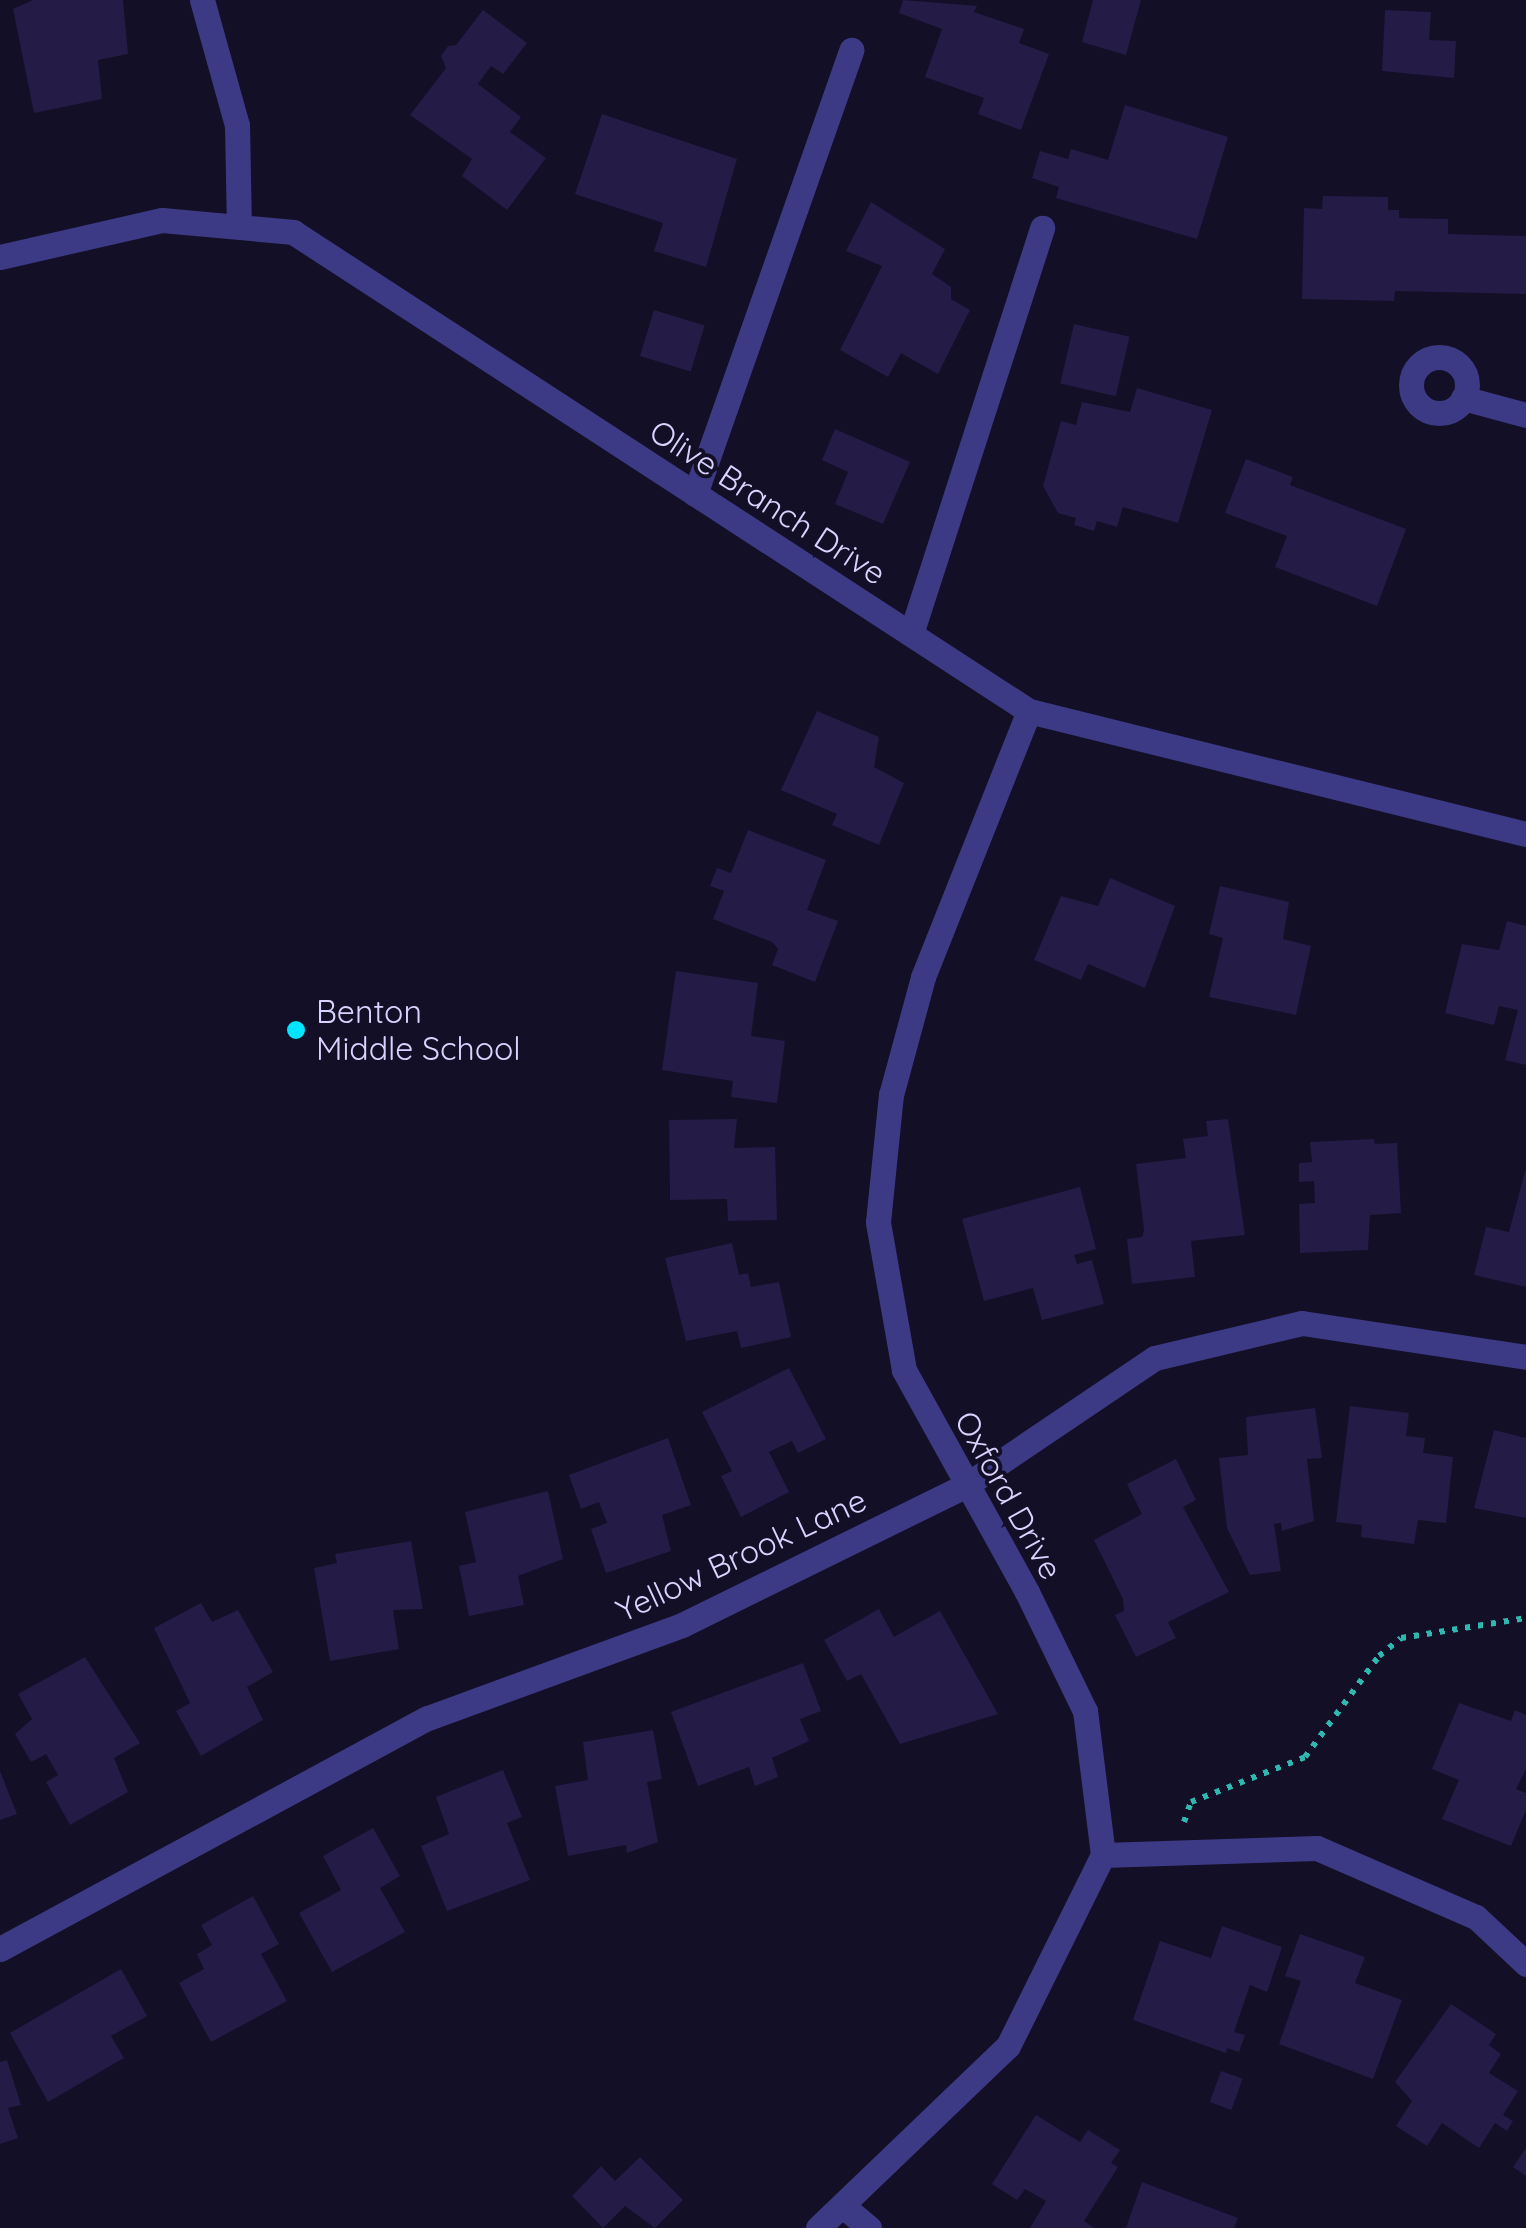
<!DOCTYPE html>
<style>
body{margin:0}
#map{position:relative;width:1526px;height:2228px;overflow:hidden;background:#130f26;font-family:Quicksand,sans-serif}
div>[style]{position:absolute}
.building>*{inset:0;background:#241b47;transform-origin:0 0}
.path>*{height:6px;margin-top:-3px;transform-origin:0;background:repeating-linear-gradient(90deg,#2fb8b0 0 5px,transparent 0 13px)}
.minor>*{height:25px;margin:-12.5px;padding:0 12.5px;transform-origin:12.5px;border-radius:12.5px;background:#3d3a85}
.minor>.ring{margin:-12.5px;padding:0;box-sizing:content-box;background:none;border:25px solid #3d3a85;border-radius:50%}
.dots>*{width:28px;height:28px;translate:-50% -50%;box-sizing:border-box;border:5px solid #130f26;border-radius:50%}
span{translate:-50% -50%;white-space:nowrap;text-align:center;line-height:1.15;-webkit-text-stroke:8px #130f26;paint-order:stroke}
.street-label{font-size:32px;color:#d9d4ff}
.poi-label{font-size:32px;color:#d9d4ff}
.left{translate:0 -50%;text-align:left}
</style>
<div id="map">
<div class="building">
<i style="clip-path:polygon(33px 0,123px 0,128px 54px,98px 60px,102px 99px,34px 113px,13px 9px)"></i>
<i style="clip-path:polygon(903px 0,977px 6px,974px 12px,1024px 29px,1019px 43px,1049px 54px,1021px 130px,978px 114px,984px 98px,925px 77px,942px 29px,899px 13px)"></i>
<i style="clip-path:polygon(1093px 0,1141px 0,1126px 55px,1082px 42px)"></i>
<i style="clip-path:polygon(483px 10px,527px 43px,503px 74px,491px 66px,478px 84px,521px 117px,510px 132px,546px 158px,507px 210px,462px 176px,472px 159px,410px 115px,446px 68px,441px 56px,448px 46px,456px 45px)"></i>
<i style="clip-path:polygon(1385px 10px,1431px 12px,1429px 40px,1456px 41px,1454px 78px,1382px 71px)"></i>
<i style="clip-path:polygon(1125px 105px,1228px 137px,1197px 239px,1056px 198px,1059px 187px,1032px 178px,1040px 151px,1068px 159px,1071px 149px,1108px 160px)"></i>
<i style="clip-path:polygon(602px 114px,737px 159px,706px 267px,654px 251px,663px 223px,575px 194px)"></i>
<i style="clip-path:polygon(1323px 196px,1388px 197px,1388px 210px,1399px 210px,1399px 218px,1448px 219px,1448px 234px,1526px 236px,1526px 294px,1395px 291px,1394px 301px,1302px 299px,1304px 208px,1322px 209px)"></i>
<i style="clip-path:polygon(871px 202px,945px 249px,932px 274px,951px 287px,951px 299px,970px 310px,938px 374px,901px 353px,888px 377px,840px 350px,882px 266px,846px 251px)"></i>
<i style="left:654px;top:310px;width:53px;height:48px;rotate:17deg"></i>
<i style="left:1074px;top:324px;width:57px;height:61px;rotate:13deg"></i>
<i style="clip-path:polygon(1137px 388px,1212px 410px,1178px 523px,1123px 507px,1117px 527px,1097px 521px,1094px 531px,1074px 525px,1076px 518px,1058px 513px,1043px 486px,1061px 421px,1076px 425px,1082px 402px,1130px 412px)"></i>
<i style="clip-path:polygon(835px 429px,910px 462px,883px 524px,835px 504px,848px 472px,822px 460px)"></i>
<i style="clip-path:polygon(1246px 459px,1293px 477px,1290px 485px,1406px 529px,1377px 606px,1275px 567px,1287px 536px,1225px 513px)"></i>
<i style="clip-path:polygon(817px 711px,879px 737px,874px 767px,904px 783px,879px 845px,832px 825px,837px 814px,781px 790px)"></i>
<i style="clip-path:polygon(748px 830px,826px 860px,807px 910px,838px 921px,815px 982px,772px 965px,778px 949px,772px 942px,713px 919px,724px 891px,710px 886px,717px 868px,731px 873px)"></i>
<i style="clip-path:polygon(1110px 878px,1175px 906px,1145px 988px,1088px 964px,1081px 980px,1034px 960px,1061px 896px,1098px 906px)"></i>
<i style="clip-path:polygon(1220px 886px,1289px 902px,1283px 939px,1311px 946px,1296px 1015px,1209px 997px,1223px 938px,1209px 934px)"></i>
<i style="clip-path:polygon(1507px 921px,1526px 926px,1526px 1065px,1505px 1060px,1518px 1010px,1499px 1006px,1494px 1025px,1445px 1013px,1462px 944px,1499px 950px)"></i>
<i style="clip-path:polygon(676px 971px,758px 983px,751px 1036px,785px 1041px,777px 1103px,731px 1097px,733px 1081px,662px 1070px)"></i>
<i style="clip-path:polygon(737px 1119px,734px 1148px,775px 1147px,777px 1220px,728px 1221px,727px 1199px,670px 1200px,669px 1120px)"></i>
<i style="clip-path:polygon(1228px 1119px,1245px 1235px,1191px 1241px,1195px 1277px,1132px 1284px,1127px 1239px,1142px 1237px,1144px 1230px,1136px 1164px,1186px 1158px,1183px 1139px,1208px 1136px,1206px 1121px)"></i>
<i style="clip-path:polygon(1374px 1139px,1375px 1144px,1397px 1143px,1401px 1213px,1370px 1215px,1368px 1250px,1300px 1253px,1299px 1204px,1315px 1203px,1314px 1181px,1299px 1182px,1299px 1163px,1312px 1162px,1310px 1142px)"></i>
<i style="clip-path:polygon(1526px 1168px,1526px 1287px,1474px 1275px,1486px 1227px,1509px 1232px)"></i>
<i style="clip-path:polygon(1080px 1187px,1096px 1249px,1074px 1255px,1077px 1264px,1092px 1260px,1104px 1304px,1042px 1320px,1033px 1288px,984px 1301px,962px 1219px)"></i>
<i style="clip-path:polygon(732px 1243px,739px 1275px,748px 1273px,751px 1287px,779px 1282px,791px 1337px,741px 1348px,737px 1331px,686px 1341px,665px 1258px)"></i>
<i style="clip-path:polygon(789px 1368px,826px 1439px,798px 1453px,792px 1441px,769px 1452px,789px 1492px,741px 1517px,721px 1476px,732px 1471px,702px 1412px)"></i>
<i style="clip-path:polygon(1350px 1406px,1409px 1413px,1406px 1436px,1425px 1438px,1423px 1453px,1453px 1457px,1446px 1523px,1418px 1520px,1414px 1544px,1361px 1537px,1362px 1525px,1336px 1522px)"></i>
<i style="clip-path:polygon(1315px 1408px,1322px 1458px,1307px 1459px,1314px 1521px,1282px 1531px,1281px 1523px,1274px 1524px,1281px 1571px,1250px 1575px,1227px 1528px,1219px 1458px,1248px 1455px,1246px 1417px)"></i>
<i style="clip-path:polygon(1494px 1430px,1526px 1438px,1526px 1518px,1474px 1508px)"></i>
<i style="clip-path:polygon(668px 1438px,691px 1505px,662px 1515px,671px 1551px,606px 1573px,591px 1529px,607px 1523px,599px 1502px,581px 1509px,569px 1475px)"></i>
<i style="clip-path:polygon(1176px 1459px,1196px 1500px,1183px 1507px,1229px 1592px,1168px 1622px,1176px 1638px,1136px 1657px,1115px 1615px,1124px 1611px,1123px 1599px,1094px 1540px,1142px 1514px,1127px 1484px)"></i>
<i style="clip-path:polygon(548px 1491px,563px 1559px,518px 1576px,524px 1605px,469px 1616px,459px 1566px,476px 1562px,465px 1512px)"></i>
<i style="clip-path:polygon(411px 1541px,423px 1609px,393px 1610px,399px 1649px,330px 1661px,314px 1568px,337px 1563px,335px 1554px)"></i>
<i style="clip-path:polygon(201px 1603px,212px 1622px,238px 1610px,273px 1672px,247px 1687px,263px 1720px,201px 1756px,176px 1711px,190px 1703px,154px 1628px)"></i>
<i style="clip-path:polygon(879px 1609px,894px 1637px,940px 1611px,998px 1714px,900px 1744px,861px 1674px,847px 1681px,824px 1640px)"></i>
<i style="clip-path:polygon(85px 1657px,140px 1743px,114px 1758px,128px 1792px,70px 1825px,46px 1782px,58px 1775px,46px 1754px,31px 1762px,15px 1734px,32px 1719px,18px 1694px)"></i>
<i style="clip-path:polygon(803px 1663px,821px 1711px,800px 1719px,809px 1741px,772px 1758px,778px 1777px,755px 1786px,749px 1767px,698px 1786px,671px 1712px)"></i>
<i style="clip-path:polygon(1459px 1703px,1511px 1721px,1515px 1710px,1526px 1715px,1526px 1769px,1516px 1789px,1526px 1793px,1526px 1810px,1511px 1846px,1442px 1819px,1459px 1780px,1432px 1769px)"></i>
<i style="clip-path:polygon(653px 1730px,662px 1779px,647px 1782px,658px 1842px,627px 1853px,626px 1845px,568px 1856px,555px 1786px,588px 1780px,583px 1742px)"></i>
<i style="clip-path:polygon(503px 1770px,522px 1817px,507px 1823px,530px 1880px,447px 1911px,421px 1846px,449px 1834px,436px 1797px)"></i>
<i style="clip-path:polygon(0 1771px,17px 1814px,0 1820px)"></i>
<i style="clip-path:polygon(373px 1828px,400px 1876px,380px 1888px,405px 1932px,332px 1972px,299px 1913px,341px 1890px,323px 1856px)"></i>
<i style="clip-path:polygon(253px 1896px,279px 1944px,261px 1954px,287px 2001px,211px 2042px,179px 1983px,204px 1969px,197px 1954px,212px 1945px,201px 1925px)"></i>
<i style="clip-path:polygon(1222px 1926px,1282px 1947px,1267px 1992px,1250px 1985px,1234px 2032px,1245px 2035px,1239px 2052px,1227px 2048px,1226px 2053px,1133px 2020px,1160px 1941px,1211px 1958px)"></i>
<i style="clip-path:polygon(1300px 1934px,1365px 1957px,1355px 1983px,1402px 2000px,1373px 2079px,1279px 2044px,1301px 1981px,1285px 1976px)"></i>
<i style="clip-path:polygon(121px 1969px,147px 2016px,111px 2036px,124px 2058px,48px 2102px,10px 2033px)"></i>
<i style="clip-path:polygon(1451px 2004px,1496px 2034px,1489px 2045px,1501px 2054px,1489px 2073px,1518px 2091px,1503px 2115px,1513px 2121px,1507px 2131px,1495px 2123px,1479px 2148px,1442px 2123px,1427px 2146px,1396px 2126px,1412px 2101px,1395px 2082px)"></i>
<i style="clip-path:polygon(7px 2060px,21px 2105px,8px 2108px,18px 2138px,0 2144px,0 2062px)"></i>
<i style="left:1221px;top:2071px;width:23px;height:33px;rotate:20deg"></i>
<i style="clip-path:polygon(1036px 2115px,1080px 2142px,1088px 2130px,1120px 2150px,1111px 2163px,1118px 2167px,1084px 2221px,1094px 2228px,1030px 2228px,1046px 2201px,1025px 2189px,1017px 2200px,992px 2184px)"></i>
<i style="clip-path:polygon(1526px 2148px,1526px 2176px,1513px 2167px)"></i>
<i style="clip-path:polygon(640px 2157px,683px 2200px,655px 2228px,625px 2206px,603px 2228px,572px 2196px,601px 2166px,615px 2181px)"></i>
<i style="clip-path:polygon(1142px 2182px,1238px 2218px,1234px 2228px,1126px 2228px)"></i>
</div>
<div class="path">
<i style="left:1184px;top:1822px;width:21px;rotate:-71deg"></i>
<i style="left:1191px;top:1802px;width:123px;rotate:-21.5deg"></i>
<i style="left:1305px;top:1757px;width:125px;rotate:-53.8deg"></i>
<i style="left:1379px;top:1656px;width:28px;rotate:-39deg"></i>
<i style="left:1401px;top:1638px;width:127px;rotate:-9.1deg"></i>
</div>
<div class="minor">
<i style="left:202px;top:0;width:130px;rotate:74.4deg"></i>
<i style="left:237px;top:125px;width:101px;rotate:88.9deg"></i>
<i style="left:0;top:257px;width:166px;rotate:-12.9deg"></i>
<i style="left:162px;top:220px;width:132px;rotate:5.2deg"></i>
<i style="left:293px;top:232px;width:878px;rotate:33.06deg"></i>
<i style="left:1029px;top:711px;width:512px;rotate:13.9deg"></i>
<i class="ring" style="left:1411px;top:357px;width:31px;height:31px"></i>
<i style="left:1463px;top:398px;width:65px;rotate:15.1deg"></i>
<i style="left:695px;top:494px;width:471px;rotate:-70.6deg"></i>
<i style="left:911px;top:634px;width:427px;rotate:-72.1deg"></i>
<i style="left:1103px;top:1855px;width:214px;rotate:-1.9deg"></i>
<i style="left:1317px;top:1848px;width:173px;rotate:23.5deg"></i>
<i style="left:1476px;top:1917px;width:69px;rotate:43.2deg"></i>
<i style="left:0;top:1949px;width:486px;rotate:-28.4deg"></i>
<i style="left:428px;top:1718px;width:270px;rotate:-20.1deg"></i>
<i style="left:682px;top:1625px;width:315px;rotate:-26.2deg"></i>
<i style="left:965px;top:1486px;width:229px;rotate:-34deg"></i>
<i style="left:1155px;top:1358px;width:151px;rotate:-13.4deg"></i>
<i style="left:1302px;top:1323px;width:227px;rotate:8.6deg"></i>
<i style="left:843px;top:2206px;width:34px;rotate:40deg"></i>
<i style="left:818px;top:2228px;width:263px;rotate:-43.8deg"></i>
<i style="left:1008px;top:2046px;width:213px;rotate:-63.6deg"></i>
<i style="left:1103px;top:1855px;width:145px;rotate:-97.1deg"></i>
<i style="left:1085px;top:1711px;width:132px;rotate:-116deg"></i>
<i style="left:1027px;top:1592px;width:254px;rotate:-119deg"></i>
<i style="left:904px;top:1370px;width:150px;rotate:-100deg"></i>
<i style="left:878px;top:1222px;width:128px;rotate:-84.2deg"></i>
<i style="left:891px;top:1095px;width:122px;rotate:-74.8deg"></i>
<i style="left:923px;top:977px;width:286px;rotate:-68.3deg"></i>
</div>
<div class="dots">
<i style="left:296px;top:1030px;background:#00e5ff"></i>
</div>
<div class="street-label">
<span style="left:768px;top:502px;rotate:33deg">Olive Branch Drive</span>
<span style="left:1009px;top:1495px;rotate:61deg">Oxford Drive</span>
<span style="left:741px;top:1555px;rotate:-25deg">Yellow Brook Lane</span>
</div>
<div class="poi-label">
<span class="left" style="left:316px;top:1030px">Benton<br>Middle School</span>
</div>
</div>
